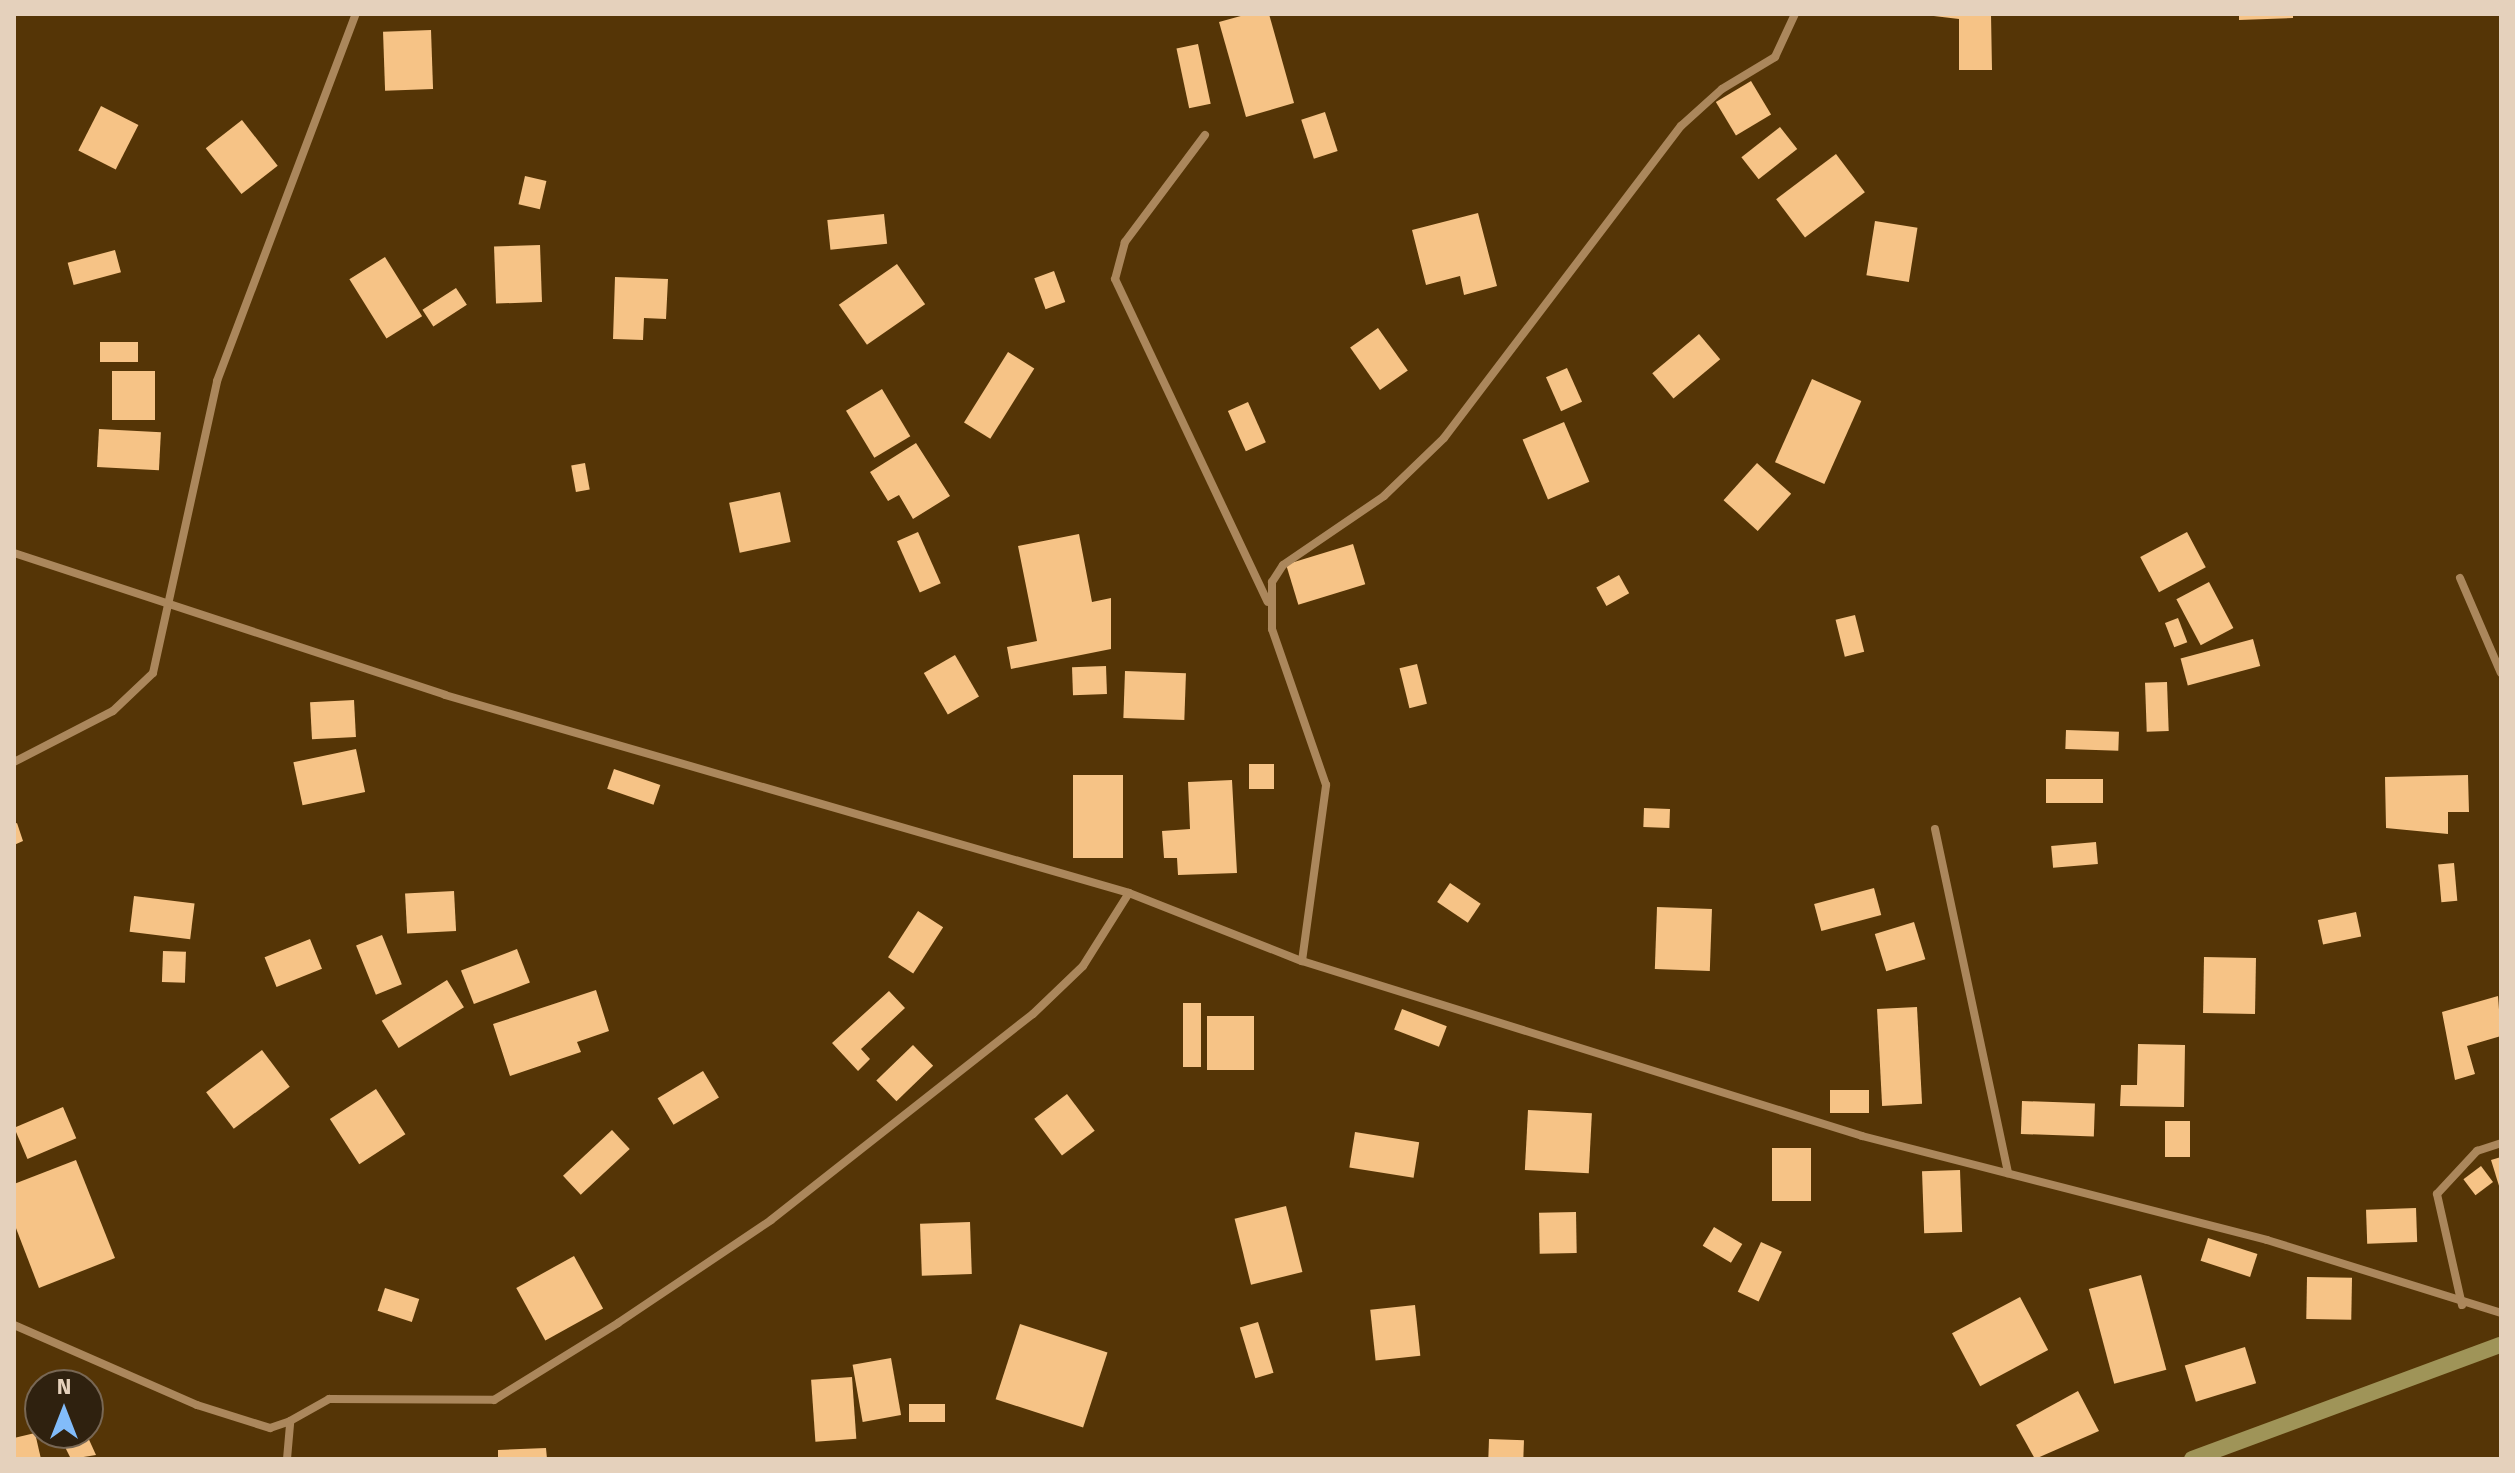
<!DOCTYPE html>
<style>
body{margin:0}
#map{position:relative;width:2515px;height:1473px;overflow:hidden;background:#553506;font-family:"Fira Sans",sans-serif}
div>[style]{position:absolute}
.building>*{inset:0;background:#f6c386;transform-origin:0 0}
.street>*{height:8px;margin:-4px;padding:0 4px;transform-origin:4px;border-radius:4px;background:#ab875c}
.secondary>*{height:16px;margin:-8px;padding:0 8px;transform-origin:8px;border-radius:8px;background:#9f9458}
span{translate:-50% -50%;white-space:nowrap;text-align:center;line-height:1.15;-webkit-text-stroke:8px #2f210f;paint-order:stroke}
.frame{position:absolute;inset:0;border:16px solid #e5d1bc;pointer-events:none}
.north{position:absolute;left:24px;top:1369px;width:80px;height:80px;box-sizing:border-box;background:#2f210f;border:2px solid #786754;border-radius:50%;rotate:0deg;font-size:22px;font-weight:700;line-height:32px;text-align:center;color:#e5d1bc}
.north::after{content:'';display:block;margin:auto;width:28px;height:36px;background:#82bcfa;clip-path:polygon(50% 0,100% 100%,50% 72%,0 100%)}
</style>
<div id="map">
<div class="building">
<i style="clip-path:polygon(1248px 14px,1269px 14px,1294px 103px,1246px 117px,1219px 22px)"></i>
<i style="clip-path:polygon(1917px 14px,1991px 14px,1992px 70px,1959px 70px,1959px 19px)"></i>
<i style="clip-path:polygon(2239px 14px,2293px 14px,2293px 18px,2239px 20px)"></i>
<i style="left:431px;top:30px;width:59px;height:48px;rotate:88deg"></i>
<i style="left:1198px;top:44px;width:61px;height:22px;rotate:78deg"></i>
<i style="left:1751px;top:81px;width:39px;height:41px;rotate:59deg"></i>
<i style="left:101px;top:106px;width:42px;height:50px;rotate:27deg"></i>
<i style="left:1325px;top:112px;width:41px;height:25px;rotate:72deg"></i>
<i style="left:242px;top:120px;width:58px;height:46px;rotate:52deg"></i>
<i style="left:1780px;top:127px;width:28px;height:49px;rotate:52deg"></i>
<i style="left:1836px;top:154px;width:48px;height:75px;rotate:53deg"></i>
<i style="left:525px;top:176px;width:22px;height:29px;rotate:13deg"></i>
<i style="clip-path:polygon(1478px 213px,1497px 286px,1464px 295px,1460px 276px,1426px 285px,1412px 230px)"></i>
<i style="left:884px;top:214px;width:30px;height:57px;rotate:84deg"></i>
<i style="left:1875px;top:221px;width:43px;height:55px;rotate:9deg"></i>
<i style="left:540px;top:245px;width:57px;height:46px;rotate:88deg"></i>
<i style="left:115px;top:250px;width:23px;height:49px;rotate:75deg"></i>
<i style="left:385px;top:257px;width:70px;height:42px;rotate:58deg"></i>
<i style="left:897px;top:264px;width:49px;height:71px;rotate:55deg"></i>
<i style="left:1054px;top:271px;width:33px;height:21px;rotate:70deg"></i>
<i style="clip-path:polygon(615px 277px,668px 279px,666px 319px,644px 318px,643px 340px,613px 339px)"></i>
<i style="left:456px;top:288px;width:20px;height:40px;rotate:57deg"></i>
<i style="left:1378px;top:328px;width:52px;height:34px;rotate:55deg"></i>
<i style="left:1699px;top:334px;width:33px;height:61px;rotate:50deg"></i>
<i style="left:100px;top:342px;width:38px;height:20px"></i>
<i style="left:1008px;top:352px;width:31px;height:83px;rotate:32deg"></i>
<i style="left:1567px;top:368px;width:37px;height:23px;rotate:66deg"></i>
<i style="left:112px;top:371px;width:43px;height:49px"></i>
<i style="left:1812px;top:379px;width:54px;height:91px;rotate:24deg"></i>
<i style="left:882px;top:389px;width:55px;height:42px;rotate:59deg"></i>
<i style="left:1248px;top:402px;width:44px;height:22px;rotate:66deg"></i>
<i style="left:1564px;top:422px;width:65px;height:45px;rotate:67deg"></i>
<i style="left:99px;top:429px;width:62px;height:38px;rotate:3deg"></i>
<i style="clip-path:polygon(916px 443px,950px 496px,913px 519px,899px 495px,888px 501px,870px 472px)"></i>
<i style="left:585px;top:463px;width:27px;height:14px;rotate:80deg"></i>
<i style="left:1757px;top:463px;width:46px;height:50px;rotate:42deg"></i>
<i style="left:780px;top:492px;width:51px;height:52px;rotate:78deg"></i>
<i style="left:918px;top:532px;width:56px;height:23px;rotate:66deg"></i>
<i style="left:2187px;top:532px;width:40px;height:53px;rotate:62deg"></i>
<i style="clip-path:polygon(1079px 534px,1092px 602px,1111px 598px,1111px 649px,1011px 669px,1007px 647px,1037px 641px,1018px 546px)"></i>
<i style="left:1353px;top:544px;width:42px;height:70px;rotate:73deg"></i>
<i style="left:1619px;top:575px;width:21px;height:26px;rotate:61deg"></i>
<i style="left:2209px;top:582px;width:52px;height:37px;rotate:62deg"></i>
<i style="left:1855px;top:615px;width:38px;height:20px;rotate:76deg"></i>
<i style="left:2178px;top:618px;width:26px;height:14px;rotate:69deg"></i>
<i style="left:2253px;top:639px;width:28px;height:75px;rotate:75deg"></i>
<i style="left:955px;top:655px;width:48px;height:36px;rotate:60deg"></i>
<i style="left:1417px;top:664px;width:41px;height:18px;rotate:76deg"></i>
<i style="left:1106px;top:666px;width:28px;height:34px;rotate:88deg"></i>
<i style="left:1125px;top:671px;width:61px;height:47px;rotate:2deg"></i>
<i style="left:2167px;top:682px;width:49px;height:22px;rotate:88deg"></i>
<i style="left:354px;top:700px;width:37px;height:44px;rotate:87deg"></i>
<i style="left:2066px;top:730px;width:53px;height:19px;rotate:2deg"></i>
<i style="left:356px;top:749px;width:44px;height:64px;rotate:78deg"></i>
<i style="left:1249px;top:764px;width:25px;height:25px"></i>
<i style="left:614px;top:769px;width:49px;height:21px;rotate:19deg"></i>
<i style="left:1073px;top:775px;width:50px;height:83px"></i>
<i style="clip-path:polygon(2468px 775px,2469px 812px,2448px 812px,2448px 834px,2386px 828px,2385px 777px)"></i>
<i style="left:2103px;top:779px;width:24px;height:57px;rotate:90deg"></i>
<i style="clip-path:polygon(1232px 780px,1237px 873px,1178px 875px,1177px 858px,1164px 858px,1162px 831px,1190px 829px,1188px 782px)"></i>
<i style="left:1644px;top:808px;width:26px;height:19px;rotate:2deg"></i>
<i style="clip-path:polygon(17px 823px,23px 841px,14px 845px,14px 824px)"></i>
<i style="left:2096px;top:842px;width:22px;height:45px;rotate:85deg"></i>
<i style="left:2454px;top:863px;width:38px;height:16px;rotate:85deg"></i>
<i style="left:1450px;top:883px;width:37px;height:23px;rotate:34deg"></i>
<i style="left:1874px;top:888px;width:28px;height:62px;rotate:75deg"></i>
<i style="left:454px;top:891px;width:40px;height:49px;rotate:87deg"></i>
<i style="left:134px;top:896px;width:61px;height:36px;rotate:7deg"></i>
<i style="left:1657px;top:907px;width:55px;height:62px;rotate:2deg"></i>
<i style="left:918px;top:911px;width:30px;height:55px;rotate:33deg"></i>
<i style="left:2356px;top:912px;width:25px;height:39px;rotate:78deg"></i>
<i style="left:1914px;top:922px;width:39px;height:41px;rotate:73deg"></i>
<i style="left:382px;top:935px;width:53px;height:28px;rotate:68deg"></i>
<i style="left:310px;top:939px;width:32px;height:49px;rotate:68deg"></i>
<i style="left:517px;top:949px;width:36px;height:60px;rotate:69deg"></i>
<i style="left:163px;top:951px;width:23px;height:31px;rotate:2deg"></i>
<i style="left:2204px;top:957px;width:52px;height:56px;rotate:1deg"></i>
<i style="left:447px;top:980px;width:32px;height:77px;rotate:58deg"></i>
<i style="clip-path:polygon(596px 990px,609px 1031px,577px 1042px,581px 1052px,510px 1076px,493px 1024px)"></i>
<i style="clip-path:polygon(889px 991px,905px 1008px,861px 1049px,870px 1059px,858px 1071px,832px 1043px)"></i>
<i style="clip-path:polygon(2498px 996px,2501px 1036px,2467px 1046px,2475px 1074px,2455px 1080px,2442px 1012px)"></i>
<i style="left:1183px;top:1003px;width:18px;height:64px"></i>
<i style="left:1917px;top:1007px;width:97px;height:40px;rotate:87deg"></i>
<i style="left:1402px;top:1009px;width:48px;height:22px;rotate:21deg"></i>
<i style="left:1207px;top:1016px;width:47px;height:54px"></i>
<i style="clip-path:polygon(2138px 1044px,2185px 1045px,2184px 1107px,2120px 1106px,2121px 1085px,2137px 1085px)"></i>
<i style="left:913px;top:1045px;width:29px;height:51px;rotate:46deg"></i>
<i style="left:262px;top:1050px;width:46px;height:70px;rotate:53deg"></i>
<i style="left:703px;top:1071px;width:31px;height:53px;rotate:59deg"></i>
<i style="left:376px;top:1089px;width:54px;height:55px;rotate:57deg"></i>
<i style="left:1830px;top:1090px;width:39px;height:23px"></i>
<i style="left:1067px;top:1094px;width:46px;height:41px;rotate:53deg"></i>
<i style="left:2022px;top:1101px;width:73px;height:33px;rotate:2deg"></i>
<i style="left:63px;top:1107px;width:34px;height:53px;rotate:67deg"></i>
<i style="left:1528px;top:1110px;width:64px;height:60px;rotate:3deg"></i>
<i style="left:2165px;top:1121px;width:25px;height:36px"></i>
<i style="left:612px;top:1130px;width:26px;height:67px;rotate:47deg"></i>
<i style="left:1355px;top:1132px;width:65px;height:36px;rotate:9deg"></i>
<i style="left:1772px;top:1148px;width:39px;height:53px"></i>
<i style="clip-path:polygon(2501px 1157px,2501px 1189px,2500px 1189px,2491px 1160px)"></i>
<i style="clip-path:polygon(76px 1160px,115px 1258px,39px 1288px,14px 1223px,14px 1184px)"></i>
<i style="left:2481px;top:1166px;width:20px;height:22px;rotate:53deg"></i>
<i style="left:1960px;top:1170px;width:62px;height:38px;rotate:88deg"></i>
<i style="left:1286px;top:1206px;width:68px;height:53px;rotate:76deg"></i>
<i style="left:2416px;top:1208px;width:34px;height:50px;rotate:88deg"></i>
<i style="left:1576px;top:1212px;width:41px;height:37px;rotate:89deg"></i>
<i style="left:970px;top:1222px;width:52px;height:50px;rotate:88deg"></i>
<i style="left:1714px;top:1227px;width:33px;height:22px;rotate:31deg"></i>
<i style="left:2208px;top:1238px;width:52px;height:24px;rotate:18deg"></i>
<i style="left:1761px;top:1242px;width:23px;height:55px;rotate:25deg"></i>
<i style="left:574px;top:1256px;width:60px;height:66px;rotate:61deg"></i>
<i style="left:2141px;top:1275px;width:98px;height:54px;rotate:75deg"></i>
<i style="left:2307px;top:1277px;width:45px;height:42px;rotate:1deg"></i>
<i style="left:385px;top:1288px;width:36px;height:24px;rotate:18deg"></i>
<i style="left:2020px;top:1297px;width:60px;height:77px;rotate:62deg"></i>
<i style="left:1415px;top:1305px;width:51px;height:45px;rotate:84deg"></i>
<i style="left:1258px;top:1322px;width:53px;height:19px;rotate:73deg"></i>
<i style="left:1020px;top:1324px;width:92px;height:79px;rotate:18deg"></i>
<i style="left:2245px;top:1347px;width:38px;height:63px;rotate:73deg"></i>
<i style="left:891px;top:1358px;width:58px;height:39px;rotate:80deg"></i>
<i style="left:852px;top:1377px;width:62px;height:41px;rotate:86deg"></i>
<i style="clip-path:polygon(2078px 1391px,2099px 1431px,2035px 1459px,2016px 1425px)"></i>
<i style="left:909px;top:1404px;width:36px;height:18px"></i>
<i style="clip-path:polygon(35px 1433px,41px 1459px,14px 1459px,14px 1438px)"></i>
<i style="clip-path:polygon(86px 1433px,96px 1455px,71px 1459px,63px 1443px)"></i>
<i style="left:1489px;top:1439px;width:35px;height:20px;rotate:2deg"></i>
<i style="clip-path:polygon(546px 1448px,547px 1459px,498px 1459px,498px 1450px)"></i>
</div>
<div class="street">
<i style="left:1205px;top:135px;width:134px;rotate:126.8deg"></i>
<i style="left:1125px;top:242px;width:38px;rotate:105deg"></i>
<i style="left:1115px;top:279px;width:357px;rotate:64.7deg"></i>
<i style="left:14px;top:553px;width:454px;rotate:18.2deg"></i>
<i style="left:445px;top:695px;width:712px;rotate:16.14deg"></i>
<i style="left:1129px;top:893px;width:186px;rotate:21.5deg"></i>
<i style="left:1302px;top:961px;width:587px;rotate:17.35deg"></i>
<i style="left:1862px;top:1136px;width:418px;rotate:14.4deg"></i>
<i style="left:2267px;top:1240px;width:245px;rotate:17.3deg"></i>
<i style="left:2460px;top:578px;width:103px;rotate:66.7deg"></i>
<i style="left:14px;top:762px;width:111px;rotate:-27.3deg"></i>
<i style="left:113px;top:711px;width:55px;rotate:-43.5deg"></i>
<i style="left:153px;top:673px;width:299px;rotate:-77.6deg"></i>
<i style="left:217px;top:381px;width:392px;rotate:-69.3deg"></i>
<i style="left:1935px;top:829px;width:352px;rotate:78deg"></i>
<i style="left:1302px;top:961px;width:178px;rotate:-82.2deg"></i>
<i style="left:1326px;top:785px;width:165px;rotate:-109.1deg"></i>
<i style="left:1272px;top:629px;width:47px;rotate:-90deg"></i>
<i style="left:1272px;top:582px;width:20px;rotate:-57deg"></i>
<i style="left:1283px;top:565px;width:122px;rotate:-34.3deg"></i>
<i style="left:1384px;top:496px;width:83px;rotate:-44deg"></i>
<i style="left:1444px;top:438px;width:392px;rotate:-52.8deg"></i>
<i style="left:1681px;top:126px;width:55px;rotate:-42.1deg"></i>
<i style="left:1722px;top:89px;width:62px;rotate:-31.1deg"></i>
<i style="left:1775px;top:57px;width:47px;rotate:-65.1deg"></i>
<i style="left:2462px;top:1305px;width:114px;rotate:-102.7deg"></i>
<i style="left:2437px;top:1194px;width:59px;rotate:-47.1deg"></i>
<i style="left:2477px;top:1151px;width:25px;rotate:-18deg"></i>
<i style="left:14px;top:1325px;width:200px;rotate:23.6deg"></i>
<i style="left:197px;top:1405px;width:77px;rotate:17.5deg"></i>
<i style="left:270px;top:1428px;width:21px;rotate:-19deg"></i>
<i style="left:287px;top:1459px;width:38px;rotate:-85deg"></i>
<i style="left:290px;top:1421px;width:45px;rotate:-29.4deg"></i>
<i style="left:329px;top:1399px;width:165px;rotate:0.3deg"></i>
<i style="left:494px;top:1400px;width:146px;rotate:-31.8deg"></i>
<i style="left:618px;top:1323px;width:184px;rotate:-33.9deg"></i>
<i style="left:771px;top:1220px;width:333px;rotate:-38.2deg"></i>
<i style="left:1033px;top:1014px;width:69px;rotate:-43.8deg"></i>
<i style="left:1083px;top:966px;width:86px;rotate:-57.8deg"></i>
</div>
<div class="secondary">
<i style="left:2192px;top:1459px;width:329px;rotate:-20.3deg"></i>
</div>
<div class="frame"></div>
<div class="north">N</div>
</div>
